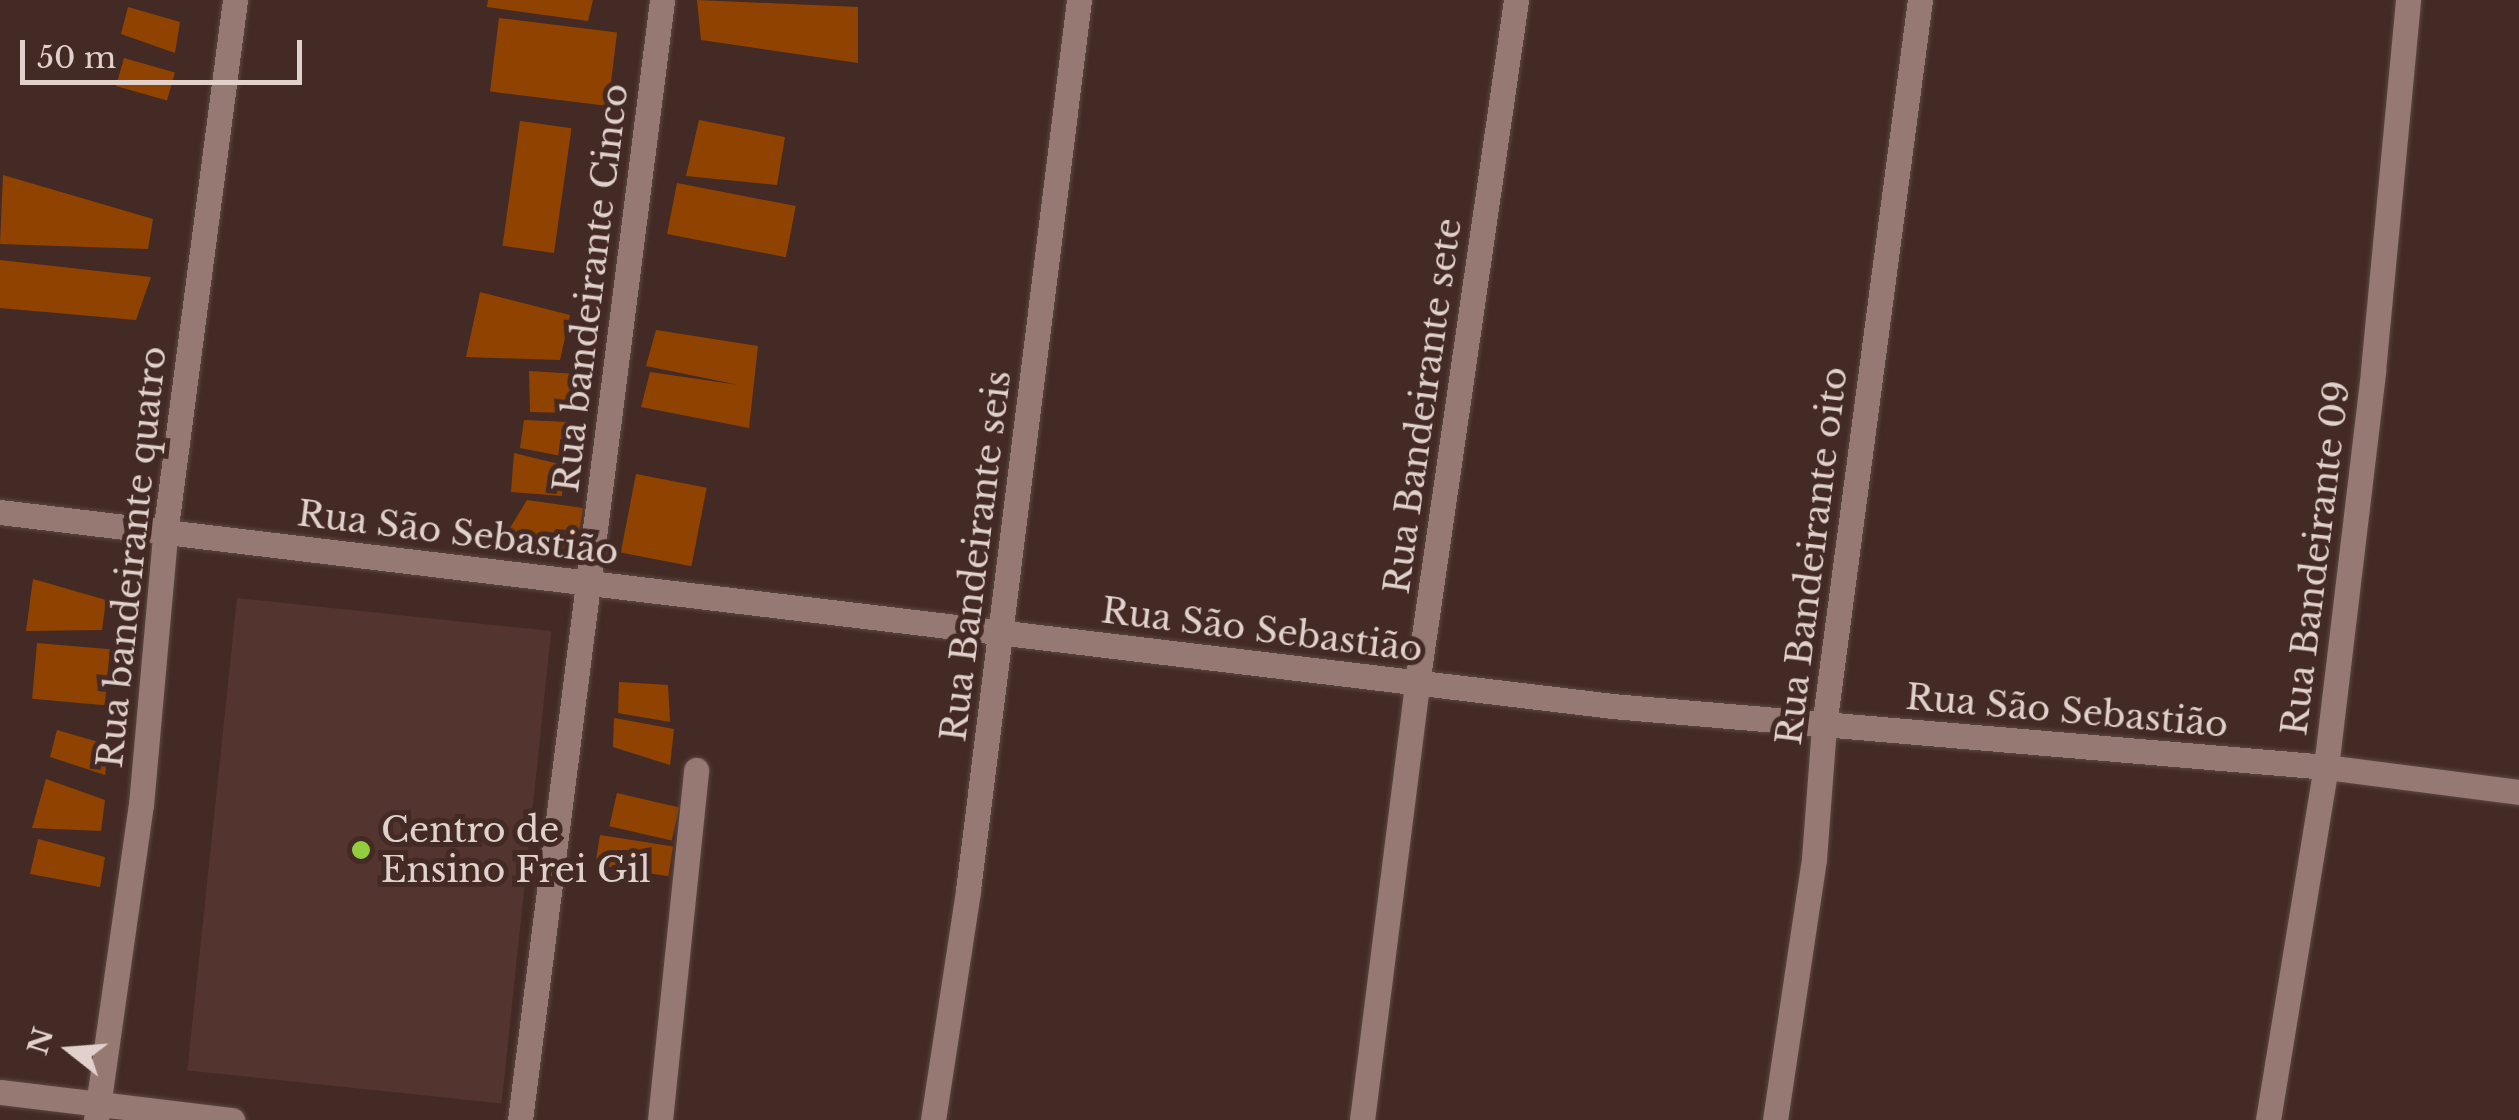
<!DOCTYPE html>
<meta charset="utf-8">
<style>
body{margin:0}
#map{position:relative;width:2519px;height:1120px;overflow:hidden;background:#432a25;font-family:"Libre Baskerville",serif}
div>[style]{position:absolute}
.built>*{inset:0;background:#53342e;transform-origin:0 0}
.building>*{inset:0;background:#904300;transform-origin:0 0}
.roads{filter:drop-shadow(0 0 2px #5c4743) drop-shadow(0 0 2px #5c4743)}
.minor>*{height:25px;margin:-12.5px;padding:0 12.5px;transform-origin:12.5px;border-radius:12.5px;background:#967973}
.dots>*{width:28px;height:28px;translate:-50% -50%;box-sizing:border-box;border:5px solid #432a25;border-radius:50%}
span{translate:-50% -50%;white-space:nowrap;text-align:center;line-height:1.15;-webkit-text-stroke:10px #432a25;paint-order:stroke}
.street-label{font-size:35px;color:#e1d1cd}
.poi-label{font-size:35px;color:#e1d1cd}
.left{translate:0 -50%;text-align:left}
.north{position:absolute;left:20px;top:1000px;width:100px;height:100px;-webkit-text-stroke:8px #432a25;paint-order:stroke;rotate:287deg;font-size:28px;font-weight:700;line-height:40px;text-align:center;color:#e1d1cd}
.north::after{content:'';display:block;margin:auto;width:35px;height:45px;background:#e1d1cd;clip-path:polygon(50% 0,100% 100%,50% 72%,0 100%)}
.scale{position:absolute;left:20px;top:40px;width:282px;height:45px;box-sizing:border-box;border:5px solid #e1d1cd;border-top:0;padding-left:12px;font-size:30px;line-height:35px;white-space:nowrap;color:#e1d1cd;-webkit-text-stroke:8px #432a25;paint-order:stroke}
</style>
<div id="map">
<div class="built">
<i style="left:237px;top:598px;width:316px;height:475px;rotate:6deg"></i>
</div>
<div class="building">
<i style="clip-path:polygon(488px 0,593px 0,588px 21px,487px 7px)"></i>
<i style="clip-path:polygon(697px 0,858px 7px,858px 63px,701px 40px)"></i>
<i style="clip-path:polygon(128px 7px,180px 22px,175px 53px,121px 34px)"></i>
<i style="left:499px;top:18px;width:119px;height:74px;rotate:7deg"></i>
<i style="left:124px;top:58px;width:53px;height:29px;rotate:16deg"></i>
<i style="clip-path:polygon(699px 120px,785px 137px,777px 185px,686px 176px)"></i>
<i style="left:520px;top:121px;width:52px;height:126px;rotate:8deg"></i>
<i style="clip-path:polygon(3px 175px,153px 219px,148px 249px,0 244px)"></i>
<i style="left:677px;top:183px;width:121px;height:52px;rotate:11deg"></i>
<i style="clip-path:polygon(0 260px,151px 277px,136px 320px,0 308px)"></i>
<i style="clip-path:polygon(480px 292px,570px 315px,560px 360px,466px 357px)"></i>
<i style="clip-path:polygon(656px 330px,758px 346px,749px 428px,641px 407px,650px 372px,739px 385px,646px 366px)"></i>
<i style="clip-path:polygon(529px 371px,578px 374px,570px 413px,530px 412px)"></i>
<i style="clip-path:polygon(524px 420px,568px 422px,561px 456px,520px 448px)"></i>
<i style="clip-path:polygon(514px 453px,563px 465px,562px 496px,511px 492px)"></i>
<i style="left:636px;top:474px;width:72px;height:80px;rotate:11deg"></i>
<i style="clip-path:polygon(527px 500px,583px 508px,576px 554px,507px 533px)"></i>
<i style="clip-path:polygon(33px 579px,106px 600px,102px 630px,26px 631px)"></i>
<i style="left:37px;top:643px;width:73px;height:56px;rotate:5deg"></i>
<i style="clip-path:polygon(619px 682px,668px 685px,670px 722px,618px 713px)"></i>
<i style="clip-path:polygon(614px 718px,674px 729px,670px 765px,613px 747px)"></i>
<i style="clip-path:polygon(57px 730px,109px 745px,105px 775px,50px 757px)"></i>
<i style="clip-path:polygon(46px 779px,105px 800px,101px 831px,32px 828px)"></i>
<i style="left:617px;top:793px;width:64px;height:34px;rotate:13deg"></i>
<i style="left:600px;top:835px;width:74px;height:30px;rotate:9deg"></i>
<i style="clip-path:polygon(38px 839px,105px 857px,100px 887px,30px 874px)"></i>
</div>
<div class="roads">
<div class="minor">
<i style="left:0;top:512px;width:1624px;rotate:6.86deg"></i>
<i style="left:1612px;top:706px;width:717px;rotate:4.88deg"></i>
<i style="left:2326px;top:767px;width:195px;rotate:7.4deg"></i>
<i style="left:0;top:1092px;width:234px;rotate:6.9deg"></i>
<i style="left:96px;top:1120px;width:318px;rotate:-81.9deg"></i>
<i style="left:141px;top:805px;width:272px;rotate:-84.9deg"></i>
<i style="left:165px;top:534px;width:539px;rotate:-82.53deg"></i>
<i style="left:520px;top:1120px;width:1129px;rotate:-82.77deg"></i>
<i style="left:660px;top:1120px;width:352px;rotate:-84.1deg"></i>
<i style="left:933px;top:1120px;width:233px;rotate:-81.3deg"></i>
<i style="left:968px;top:890px;width:897px;rotate:-82.89deg"></i>
<i style="left:1362px;top:1120px;width:439px;rotate:-82.8deg"></i>
<i style="left:1417px;top:684px;width:691px;rotate:-81.76deg"></i>
<i style="left:1775px;top:1120px;width:264px;rotate:-81.5deg"></i>
<i style="left:1814px;top:859px;width:133px;rotate:-85.7deg"></i>
<i style="left:1824px;top:726px;width:732px;rotate:-82.47deg"></i>
<i style="left:2268px;top:1120px;width:358px;rotate:-80.7deg"></i>
<i style="left:2326px;top:767px;width:399px;rotate:-83.2deg"></i>
<i style="left:2373px;top:371px;width:373px;rotate:-84.6deg"></i>
</div>
</div>
<div class="dots">
<i style="left:361px;top:850px;background:#92cd3e"></i>
</div>
<div class="street-label">
<span style="left:591px;top:288px;rotate:-83deg">Rua bandeirante Cinco</span>
<span style="left:1423px;top:406px;rotate:-82deg">Rua Bandeirante sete</span>
<span style="left:458px;top:533px;rotate:7deg">Rua São Sebastião</span>
<span style="left:976px;top:556px;rotate:-83deg">Rua Bandeirante seis</span>
<span style="left:1812px;top:556px;rotate:-83deg">Rua Bandeirante oito</span>
<span style="left:132px;top:557px;rotate:-84deg">Rua bandeirante quatro</span>
<span style="left:2316px;top:558px;rotate:-83deg">Rua Bandeirante 09</span>
<span style="left:1262px;top:630px;rotate:7deg">Rua São Sebastião</span>
<span style="left:2067px;top:711px;rotate:5deg">Rua São Sebastião</span>
</div>
<div class="poi-label">
<span class="left" style="left:381px;top:850px">Centro de<br>Ensino Frei Gil</span>
</div>
<div class="north">N</div>
<div class="scale">50 m</div>
</div>
